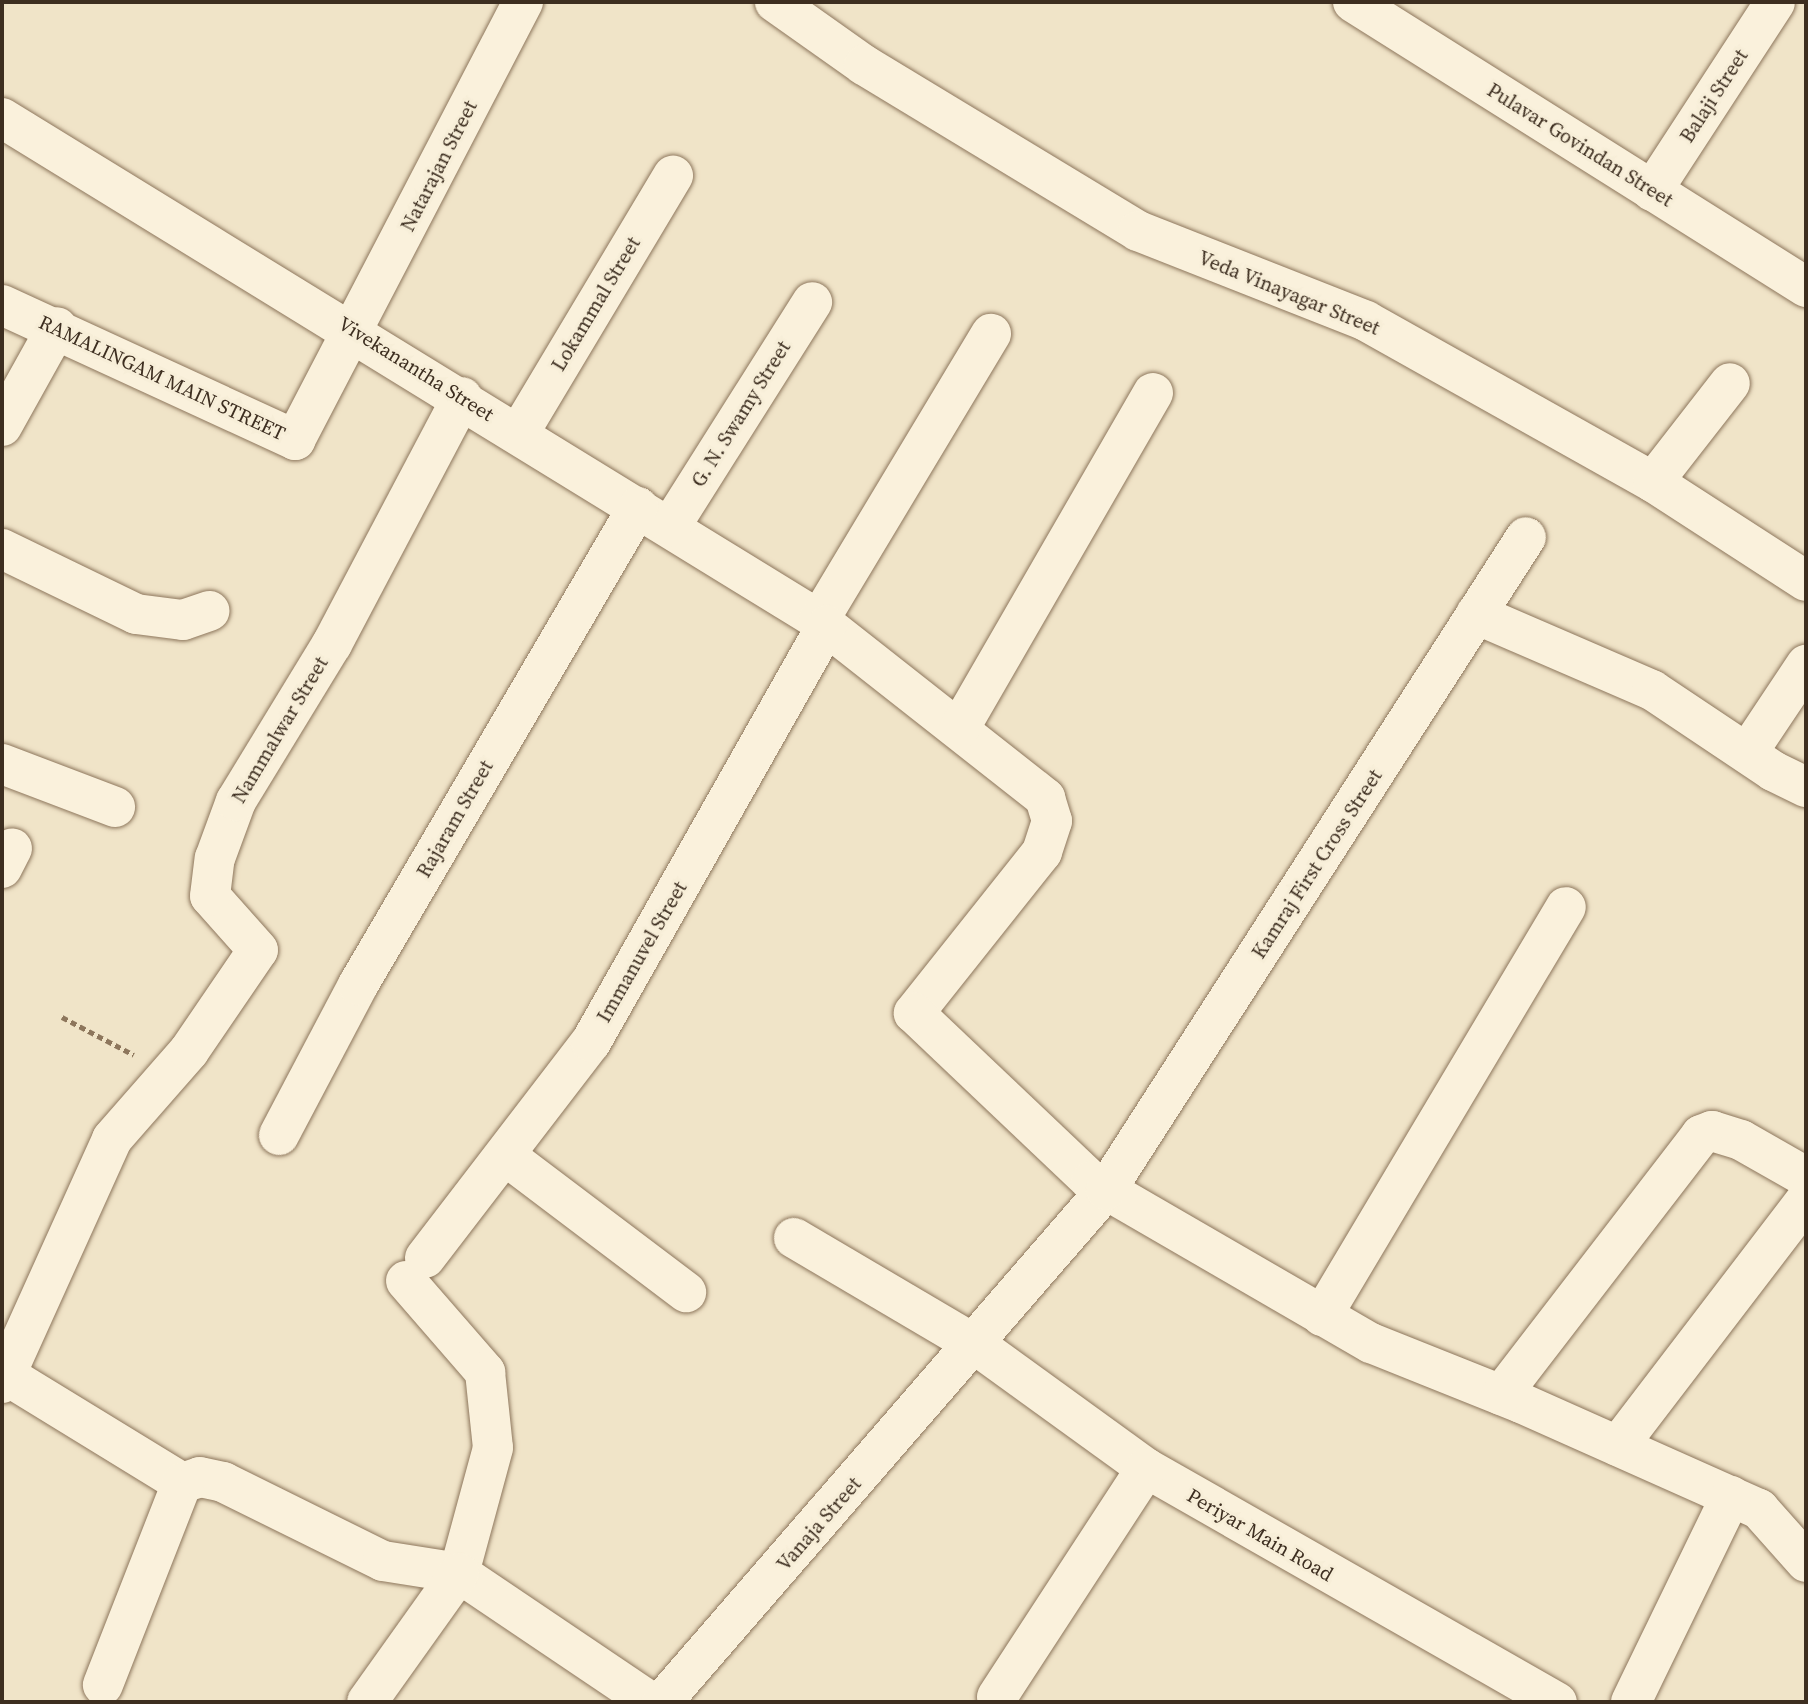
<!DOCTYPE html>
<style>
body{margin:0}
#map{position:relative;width:1808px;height:1704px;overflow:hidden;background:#f0e4c8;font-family:"Source Serif 4",serif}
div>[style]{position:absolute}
.path>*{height:5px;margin-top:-2.5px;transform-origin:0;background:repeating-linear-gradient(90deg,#8d765c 0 6px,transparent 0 10px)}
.roads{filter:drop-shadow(0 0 2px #8d765c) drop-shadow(0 0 2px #8d765c)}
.minor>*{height:40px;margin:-20px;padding:0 20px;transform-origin:20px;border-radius:20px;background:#faf1dc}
span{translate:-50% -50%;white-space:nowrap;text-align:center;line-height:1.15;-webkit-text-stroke:6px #f7eed8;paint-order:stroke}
.street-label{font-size:20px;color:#3d2e20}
.frame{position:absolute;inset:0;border:4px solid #3d2e20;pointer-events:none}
</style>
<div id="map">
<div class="path">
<i style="left:62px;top:1017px;width:81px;rotate:27.8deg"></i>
</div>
<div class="roads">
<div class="minor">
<i style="left:775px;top:2px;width:109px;rotate:35.3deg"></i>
<i style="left:864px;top:65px;width:320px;rotate:31.2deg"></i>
<i style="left:1138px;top:231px;width:245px;rotate:21.5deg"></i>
<i style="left:1366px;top:321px;width:329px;rotate:29.3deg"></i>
<i style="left:1653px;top:482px;width:182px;rotate:32.9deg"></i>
<i style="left:1353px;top:2px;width:535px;rotate:32.18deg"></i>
<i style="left:2px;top:118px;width:959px;rotate:31.57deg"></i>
<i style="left:819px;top:620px;width:288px;rotate:38.2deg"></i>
<i style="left:1045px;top:798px;width:24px;rotate:73deg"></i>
<i style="left:1052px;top:821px;width:33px;rotate:108deg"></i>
<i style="left:1042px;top:852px;width:206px;rotate:128.5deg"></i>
<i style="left:914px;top:1013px;width:244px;rotate:43.5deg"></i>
<i style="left:1091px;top:1181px;width:323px;rotate:30.1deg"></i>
<i style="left:1371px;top:1343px;width:162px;rotate:21.8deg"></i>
<i style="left:1521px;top:1403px;width:261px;rotate:24deg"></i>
<i style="left:1759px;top:1509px;width:71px;rotate:48.4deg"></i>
<i style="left:1652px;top:191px;width:225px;rotate:-56.9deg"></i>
<i style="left:2px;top:305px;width:323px;rotate:24.7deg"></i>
<i style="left:295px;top:440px;width:494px;rotate:-62.5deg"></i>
<i style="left:2px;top:426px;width:113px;rotate:-60.9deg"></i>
<i style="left:519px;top:433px;width:300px;rotate:-59.1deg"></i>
<i style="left:1653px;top:482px;width:125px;rotate:-52.1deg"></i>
<i style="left:670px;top:527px;width:266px;rotate:-57.7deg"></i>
<i style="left:2px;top:549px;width:149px;rotate:25.9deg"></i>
<i style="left:136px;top:614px;width:47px;rotate:7.3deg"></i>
<i style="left:183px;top:620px;width:28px;rotate:-19deg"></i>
<i style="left:1476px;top:614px;width:192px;rotate:23.4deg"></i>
<i style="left:1652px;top:690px;width:146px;rotate:33.8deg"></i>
<i style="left:1773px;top:771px;width:37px;rotate:26deg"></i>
<i style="left:819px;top:620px;width:334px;rotate:-59deg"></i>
<i style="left:959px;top:729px;width:388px;rotate:-60deg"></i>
<i style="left:1748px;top:752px;width:105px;rotate:-56.3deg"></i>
<i style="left:2px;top:764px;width:121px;rotate:20.8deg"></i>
<i style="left:2px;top:868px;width:22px;rotate:-63deg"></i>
<i style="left:279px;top:1135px;width:170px;rotate:-62.2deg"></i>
<i style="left:358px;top:985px;width:554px;rotate:-59.64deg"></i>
<i style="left:506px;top:1156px;width:226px;rotate:37.1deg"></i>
<i style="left:794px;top:1238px;width:211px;rotate:30.5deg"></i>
<i style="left:976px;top:1345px;width:210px;rotate:35.9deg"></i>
<i style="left:1146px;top:1468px;width:473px;rotate:29.7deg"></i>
<i style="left:425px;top:1258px;width:272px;rotate:-52.5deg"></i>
<i style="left:591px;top:1042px;width:479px;rotate:-60.5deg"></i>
<i style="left:406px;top:1281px;width:121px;rotate:49deg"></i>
<i style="left:485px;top:1372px;width:76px;rotate:84deg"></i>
<i style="left:493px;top:1448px;width:130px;rotate:105.2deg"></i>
<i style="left:459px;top:1573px;width:230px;rotate:34deg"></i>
<i style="left:1322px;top:1316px;width:476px;rotate:-59.2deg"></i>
<i style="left:6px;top:1375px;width:206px;rotate:31.5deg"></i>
<i style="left:182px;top:1483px;width:217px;rotate:111.4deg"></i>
<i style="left:2px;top:1383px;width:268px;rotate:-65.7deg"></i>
<i style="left:112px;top:1139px;width:117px;rotate:-48.8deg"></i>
<i style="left:189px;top:1051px;width:122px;rotate:-55.7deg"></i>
<i style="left:258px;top:950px;width:72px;rotate:-131.6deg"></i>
<i style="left:210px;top:896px;width:38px;rotate:-83deg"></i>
<i style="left:215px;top:858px;width:61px;rotate:-69.8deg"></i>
<i style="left:236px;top:801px;width:184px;rotate:-58.6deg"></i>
<i style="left:332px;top:644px;width:279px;rotate:-62.2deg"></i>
<i style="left:1501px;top:1395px;width:328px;rotate:-52.4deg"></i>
<i style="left:1701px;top:1135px;width:12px;rotate:-20deg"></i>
<i style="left:1712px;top:1131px;width:30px;rotate:17deg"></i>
<i style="left:1741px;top:1140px;width:75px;rotate:29.6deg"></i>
<i style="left:1618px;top:1446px;width:310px;rotate:-52.6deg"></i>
<i style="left:182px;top:1483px;width:19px;rotate:-18deg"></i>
<i style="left:200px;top:1477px;width:24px;rotate:12deg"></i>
<i style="left:223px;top:1482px;width:178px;rotate:26.3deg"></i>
<i style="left:383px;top:1561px;width:77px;rotate:9deg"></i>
<i style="left:459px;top:1573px;width:158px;rotate:125.5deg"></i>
<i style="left:997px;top:1697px;width:273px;rotate:-56.9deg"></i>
<i style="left:662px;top:1702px;width:678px;rotate:-49.07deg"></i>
<i style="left:1106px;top:1190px;width:776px;rotate:-57.25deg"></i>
<i style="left:1631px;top:1702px;width:229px;rotate:-64.1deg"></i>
</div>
</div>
<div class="street-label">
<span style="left:1714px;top:96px;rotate:-57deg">Balaji Street</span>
<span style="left:1580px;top:145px;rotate:32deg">Pulavar Govindan Street</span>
<span style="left:439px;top:166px;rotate:-63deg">Natarajan Street</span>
<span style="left:1289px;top:293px;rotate:22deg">Veda Vinayagar Street</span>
<span style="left:596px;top:304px;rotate:-59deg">Lokammal Street</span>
<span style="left:416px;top:369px;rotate:32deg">Vivekanantha Street</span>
<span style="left:162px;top:378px;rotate:25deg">RAMALINGAM MAIN STREET</span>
<span style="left:741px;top:414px;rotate:-58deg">G. N. Swamy Street</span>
<span style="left:280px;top:730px;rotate:-59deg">Nammalwar Street</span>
<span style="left:455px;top:819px;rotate:-60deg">Rajaram Street</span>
<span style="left:1317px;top:864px;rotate:-57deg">Kamraj First Cross Street</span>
<span style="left:642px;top:952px;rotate:-60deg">Immanuvel Street</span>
<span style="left:819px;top:1524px;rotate:-49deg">Vanaja Street</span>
<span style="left:1260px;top:1535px;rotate:30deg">Periyar Main Road</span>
</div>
<div class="frame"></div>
</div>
